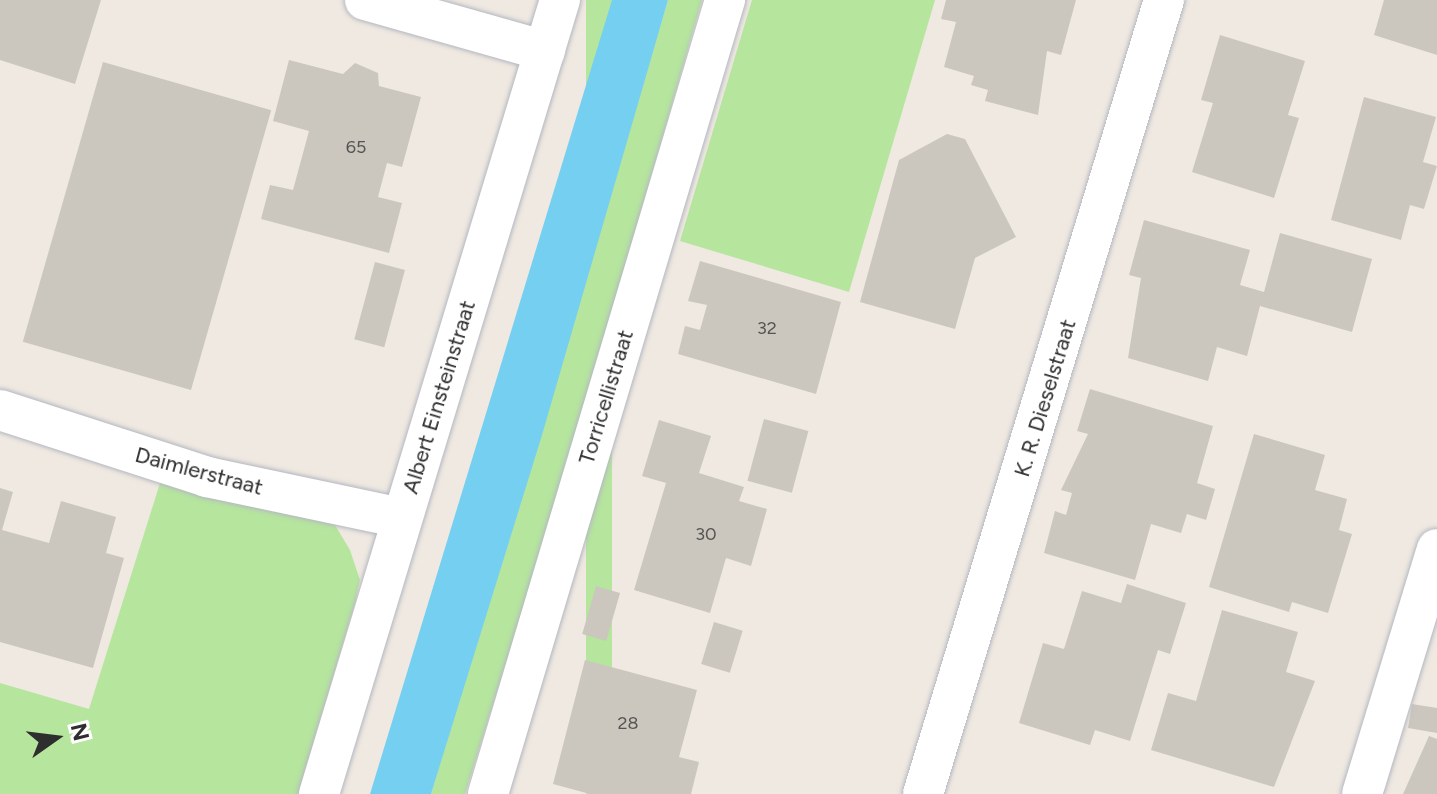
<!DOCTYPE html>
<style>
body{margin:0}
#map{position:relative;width:1437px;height:794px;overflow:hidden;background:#efe9e1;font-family:Figtree,sans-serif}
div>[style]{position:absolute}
.green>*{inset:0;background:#b6e59e;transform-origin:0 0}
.water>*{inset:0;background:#75cff0}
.building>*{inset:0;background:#cbc7bf;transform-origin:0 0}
.roads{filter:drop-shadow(0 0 2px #b4b7c1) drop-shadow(0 0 2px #b4b7c1)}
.minor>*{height:40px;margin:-20px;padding:0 20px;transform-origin:20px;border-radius:20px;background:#fff}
span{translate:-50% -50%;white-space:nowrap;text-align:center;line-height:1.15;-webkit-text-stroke:6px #fff;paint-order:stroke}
.number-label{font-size:18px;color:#555452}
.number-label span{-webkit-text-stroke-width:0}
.street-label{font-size:22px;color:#2e2e2e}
.north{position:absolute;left:16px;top:698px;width:80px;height:80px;-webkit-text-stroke:6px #fff;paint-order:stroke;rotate:76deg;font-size:22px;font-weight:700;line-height:32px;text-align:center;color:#2e2e2e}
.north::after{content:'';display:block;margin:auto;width:28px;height:36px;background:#2e2e2e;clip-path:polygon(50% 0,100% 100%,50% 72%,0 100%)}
</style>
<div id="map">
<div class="green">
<i style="left:586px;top:0;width:26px;height:829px"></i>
<i style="clip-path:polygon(668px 0,702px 0,574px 444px,465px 794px,431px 794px)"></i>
<i style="clip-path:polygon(752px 0,935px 0,849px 292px,680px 241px)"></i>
<i style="clip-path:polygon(160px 483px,335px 525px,350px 550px,360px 580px,355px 603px,298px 794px,0 794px,0 683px,89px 709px)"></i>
</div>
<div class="water">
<i style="clip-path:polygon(612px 0,668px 0,542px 435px,431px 794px,370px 794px)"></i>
</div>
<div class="building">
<i style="clip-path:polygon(0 0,101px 0,75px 84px,0 60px)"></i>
<i style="clip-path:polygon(946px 0,1076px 0,1061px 55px,1047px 51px,1038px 115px,985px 101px,988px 90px,971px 85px,974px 76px,944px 67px,956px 22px,941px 19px)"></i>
<i style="clip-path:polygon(1384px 0,1437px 0,1437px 55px,1374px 35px)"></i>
<i style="clip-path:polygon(1220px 35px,1305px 61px,1288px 115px,1299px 118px,1274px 198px,1192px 172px,1213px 103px,1201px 100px)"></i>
<i style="clip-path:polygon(289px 60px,343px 74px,355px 63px,378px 73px,379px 86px,421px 97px,402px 167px,387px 163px,378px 197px,402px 203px,389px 253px,261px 219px,270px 185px,293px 190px,309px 131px,273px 121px)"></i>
<i style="left:103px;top:62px;width:175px;height:291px;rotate:16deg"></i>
<i style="clip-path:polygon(1364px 97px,1436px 117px,1423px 162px,1437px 166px,1424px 209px,1410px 205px,1401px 240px,1331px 220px)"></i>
<i style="clip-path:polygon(947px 134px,965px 139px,1016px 237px,975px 258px,955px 329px,860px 302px,899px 160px)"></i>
<i style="clip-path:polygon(1144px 220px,1250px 250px,1240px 285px,1264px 292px,1280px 233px,1372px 259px,1352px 332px,1260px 306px,1247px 356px,1217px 347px,1208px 381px,1128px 358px,1141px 278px,1129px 275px)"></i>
<i style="clip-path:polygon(700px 261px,841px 302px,816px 394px,678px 354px,685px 326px,700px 330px,707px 305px,688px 301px)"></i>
<i style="left:375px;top:262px;width:31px;height:80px;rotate:15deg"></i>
<i style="clip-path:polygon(1090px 389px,1213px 426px,1197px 483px,1215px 489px,1206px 520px,1187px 514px,1181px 533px,1151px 524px,1135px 580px,1044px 553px,1055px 511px,1066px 515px,1072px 493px,1061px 490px,1088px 434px,1077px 431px)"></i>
<i style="left:764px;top:419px;width:46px;height:64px;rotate:15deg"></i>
<i style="clip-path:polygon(659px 420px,711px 436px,699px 473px,744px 487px,739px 501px,767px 509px,751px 566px,726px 558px,710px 613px,634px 590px,666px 483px,642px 476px)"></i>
<i style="clip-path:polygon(1254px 434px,1325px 455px,1315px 490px,1347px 499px,1339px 530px,1352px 534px,1328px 613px,1292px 602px,1289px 612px,1209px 587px)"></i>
<i style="clip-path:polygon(0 488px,13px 492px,2px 530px,49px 543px,61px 501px,116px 517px,106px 553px,124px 558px,93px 668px,0 642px)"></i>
<i style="clip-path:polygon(1127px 584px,1186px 603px,1170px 654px,1158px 650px,1130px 741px,1095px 730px,1090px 745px,1019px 723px,1043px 643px,1064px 649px,1082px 591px,1121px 603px)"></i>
<i style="left:596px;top:586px;width:25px;height:50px;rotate:16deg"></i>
<i style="clip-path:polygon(1222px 610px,1298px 632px,1286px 672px,1315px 681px,1274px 787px,1151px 750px,1168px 693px,1196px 701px)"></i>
<i style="left:714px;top:622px;width:30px;height:44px;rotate:17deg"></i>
<i style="clip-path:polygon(585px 660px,697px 690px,679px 757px,699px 762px,691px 794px,590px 794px,553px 784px)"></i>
<i style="clip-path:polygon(1412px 704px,1437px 708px,1437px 733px,1408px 728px)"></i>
<i style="clip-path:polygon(1429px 736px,1437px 739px,1437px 794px,1403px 794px)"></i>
</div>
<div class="roads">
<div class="minor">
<i style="left:365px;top:0;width:187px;rotate:15.8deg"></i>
<i style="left:0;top:410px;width:218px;rotate:17.9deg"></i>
<i style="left:207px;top:477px;width:198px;rotate:11.9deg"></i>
<i style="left:319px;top:794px;width:830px;rotate:-73.12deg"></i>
<i style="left:488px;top:794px;width:829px;rotate:-73.38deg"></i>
<i style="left:923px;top:794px;width:830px;rotate:-73.12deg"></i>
<i style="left:1362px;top:794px;width:256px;rotate:-73deg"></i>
</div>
</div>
<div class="number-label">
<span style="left:356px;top:147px">65</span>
<span style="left:767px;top:328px">32</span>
<span style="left:706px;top:534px">30</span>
<span style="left:628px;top:723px">28</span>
</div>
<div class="street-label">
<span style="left:439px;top:397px;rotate:-73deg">Albert Einsteinstraat</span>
<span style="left:606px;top:397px;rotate:-73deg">Torricellistraat</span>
<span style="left:1045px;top:398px;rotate:-73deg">K. R. Dieselstraat</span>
<span style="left:199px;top:471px;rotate:15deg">Daimlerstraat</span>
</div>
<div class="north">N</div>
</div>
